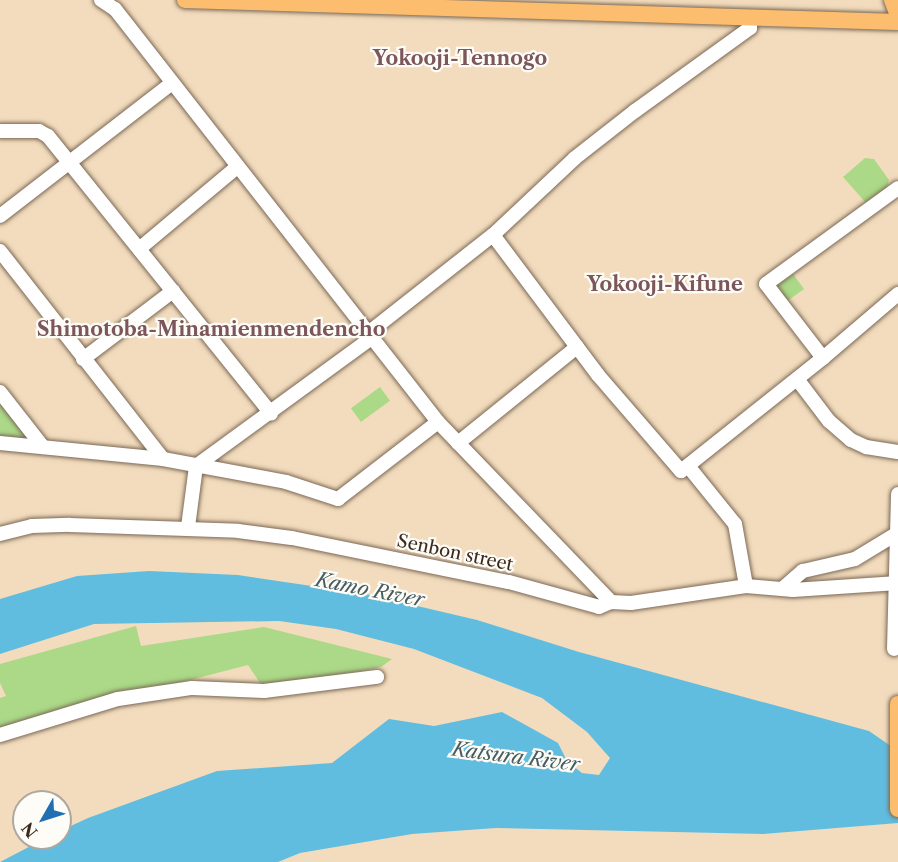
<!DOCTYPE html>
<style>
body{margin:0}
#map{position:relative;width:898px;height:862px;overflow:hidden;background:#f3dcbd;font-family:"Libre Caslon Text",serif}
div>[style]{position:absolute}
.green>*{inset:0;background:#abd987;transform-origin:0 0}
.water>*{inset:0;background:#61bddf}
.roads{filter:drop-shadow(0 0 2px #7b6856) drop-shadow(0 0 2px #7b6856)}
.minor>*{height:14px;margin:-7px;padding:0 7px;transform-origin:7px;border-radius:7px;background:#fff}
.major>*{height:16px;margin:-8px;padding:0 8px;transform-origin:8px;border-radius:8px;background:#fcbd6f}
span{translate:-50% -50%;white-space:nowrap;text-align:center;line-height:1.15;-webkit-text-stroke:4.5px #fdfcf7;paint-order:stroke}
.street-label{font-size:18px;color:#3b2a1e}
.neighbourhood-label{font-size:20px;color:#7b565b;font-weight:700}
.water-label{font-size:20px;color:#485d62;font-style:italic}
.north{position:absolute;left:12px;top:790px;width:60px;height:60px;box-sizing:border-box;background:#fdfcf7;border:2px solid #afa8a0;border-radius:50%;rotate:231deg;font-size:16px;font-weight:700;line-height:24px;text-align:center;color:#3b2a1e}
.north::after{content:'';display:block;margin:auto;width:21px;height:27px;background:#1f6fb2;clip-path:polygon(50% 0,100% 100%,50% 72%,0 100%)}
</style>
<div id="map">
<div class="green">
<i style="clip-path:polygon(865px 158px,874px 159px,889px 180px,887px 187px,866px 203px,843px 177px)"></i>
<i style="clip-path:polygon(793px 274px,804px 289px,786px 302px,778px 285px)"></i>
<i style="left:380px;top:387px;width:17px;height:36px;rotate:54deg"></i>
<i style="clip-path:polygon(0 396px,35px 441px,0 441px)"></i>
<i style="clip-path:polygon(136px 626px,141px 646px,264px 627px,392px 659px,381px 667px,289px 686px,262px 686px,248px 665px,0 729px,0 698px,6px 696px,0 683px,0 664px)"></i>
</div>
<div class="water">
<i style="clip-path:polygon(149px 571px,238px 575px,366px 594px,477px 620px,579px 652px,869px 731px,898px 751px,898px 823px,763px 834px,496px 828px,412px 834px,300px 853px,278px 862px,0 862px,46px 838px,60px 838px,60px 831px,88px 818px,217px 771px,332px 763px,389px 719px,434px 726px,502px 712px,558px 743px,567px 761px,582px 773px,599px 775px,610px 758px,587px 732px,542px 698px,414px 649px,336px 629px,279px 621px,94px 624px,0 654px,0 599px,77px 576px)"></i>
</div>
<div class="roads">
<div class="minor">
<i style="left:101px;top:0;width:17px;rotate:33deg"></i>
<i style="left:115px;top:9px;width:524px;rotate:51.97deg"></i>
<i style="left:438px;top:422px;width:250px;rotate:46.1deg"></i>
<i style="left:611px;top:602px;width:20px;rotate:3deg"></i>
<i style="left:631px;top:603px;width:116px;rotate:-8.4deg"></i>
<i style="left:746px;top:586px;width:47px;rotate:4.9deg"></i>
<i style="left:793px;top:590px;width:105px;rotate:-3.8deg"></i>
<i style="left:0;top:131px;width:39px"></i>
<i style="left:39px;top:131px;width:10px;rotate:29deg"></i>
<i style="left:48px;top:136px;width:356px;rotate:51.2deg"></i>
<i style="left:0;top:216px;width:217px;rotate:-37.7deg"></i>
<i style="left:493px;top:235px;width:175px;rotate:53.1deg"></i>
<i style="left:598px;top:375px;width:127px;rotate:49.2deg"></i>
<i style="left:681px;top:471px;width:181px;rotate:-38.5deg"></i>
<i style="left:823px;top:358px;width:93px;rotate:-127.6deg"></i>
<i style="left:766px;top:284px;width:163px;rotate:-36deg"></i>
<i style="left:139px;top:249px;width:128px;rotate:-39.9deg"></i>
<i style="left:0;top:251px;width:264px;rotate:51.9deg"></i>
<i style="left:367px;top:334px;width:160px;rotate:-38.2deg"></i>
<i style="left:493px;top:235px;width:112px;rotate:-43.2deg"></i>
<i style="left:575px;top:158px;width:76px;rotate:-38.1deg"></i>
<i style="left:635px;top:111px;width:142px;rotate:-35.8deg"></i>
<i style="left:750px;top:28px;width:11px;rotate:-90deg"></i>
<i style="left:823px;top:358px;width:99px;rotate:-40.5deg"></i>
<i style="left:83px;top:359px;width:113px;rotate:-37.1deg"></i>
<i style="left:797px;top:379px;width:53px;rotate:52.7deg"></i>
<i style="left:829px;top:421px;width:29px;rotate:41deg"></i>
<i style="left:851px;top:440px;width:17px;rotate:25deg"></i>
<i style="left:866px;top:447px;width:32px;rotate:9deg"></i>
<i style="left:0;top:392px;width:70px;rotate:52deg"></i>
<i style="left:0;top:443px;width:164px;rotate:5.6deg"></i>
<i style="left:163px;top:459px;width:125px;rotate:10.6deg"></i>
<i style="left:286px;top:482px;width:55px;rotate:18.1deg"></i>
<i style="left:338px;top:499px;width:126px;rotate:-37.6deg"></i>
<i style="left:458px;top:443px;width:153px;rotate:-38.9deg"></i>
<i style="left:688px;top:466px;width:75px;rotate:51deg"></i>
<i style="left:735px;top:524px;width:63px;rotate:79.9deg"></i>
<i style="left:188px;top:527px;width:62px;rotate:-82.5deg"></i>
<i style="left:196px;top:466px;width:215px;rotate:-36.1deg"></i>
<i style="left:0;top:534px;width:33px;rotate:-14deg"></i>
<i style="left:32px;top:526px;width:38px;rotate:-2deg"></i>
<i style="left:70px;top:525px;width:168px;rotate:2deg"></i>
<i style="left:238px;top:531px;width:54px;rotate:7.4deg"></i>
<i style="left:292px;top:538px;width:221px;rotate:11.5deg"></i>
<i style="left:509px;top:582px;width:93px;rotate:15.5deg"></i>
<i style="left:599px;top:607px;width:13px;rotate:-23deg"></i>
<i style="left:782px;top:589px;width:28px;rotate:-41deg"></i>
<i style="left:803px;top:571px;width:53px;rotate:-13deg"></i>
<i style="left:855px;top:559px;width:50px;rotate:-31.2deg"></i>
<i style="left:894px;top:649px;width:155px;rotate:-88.5deg"></i>
<i style="left:0;top:735px;width:123px;rotate:-17deg"></i>
<i style="left:118px;top:699px;width:75px;rotate:-8.5deg"></i>
<i style="left:192px;top:688px;width:72px;rotate:2.4deg"></i>
<i style="left:264px;top:691px;width:114px;rotate:-7.1deg"></i>
</div>
<div class="major">
<i style="left:185px;top:0;width:713px;rotate:1.77deg"></i>
<i style="left:892px;top:0;width:17px;rotate:69deg"></i>
<i style="left:898px;top:704px;width:105px;rotate:90deg"></i>
</div>
</div>
<div class="street-label">
<span style="left:455px;top:553px;rotate:12deg">Senbon street</span>
</div>
<div class="neighbourhood-label">
<span style="left:460px;top:58px">Yokooji-Tennogo</span>
<span style="left:665px;top:284px">Yokooji-Kifune</span>
<span style="left:211px;top:329px">Shimotoba-Minamienmendencho</span>
</div>
<div class="water-label">
<span style="left:370px;top:590px;rotate:11deg">Kamo River</span>
<span style="left:516px;top:757px;rotate:7deg">Katsura River</span>
</div>
<div class="north">N</div>
</div>
